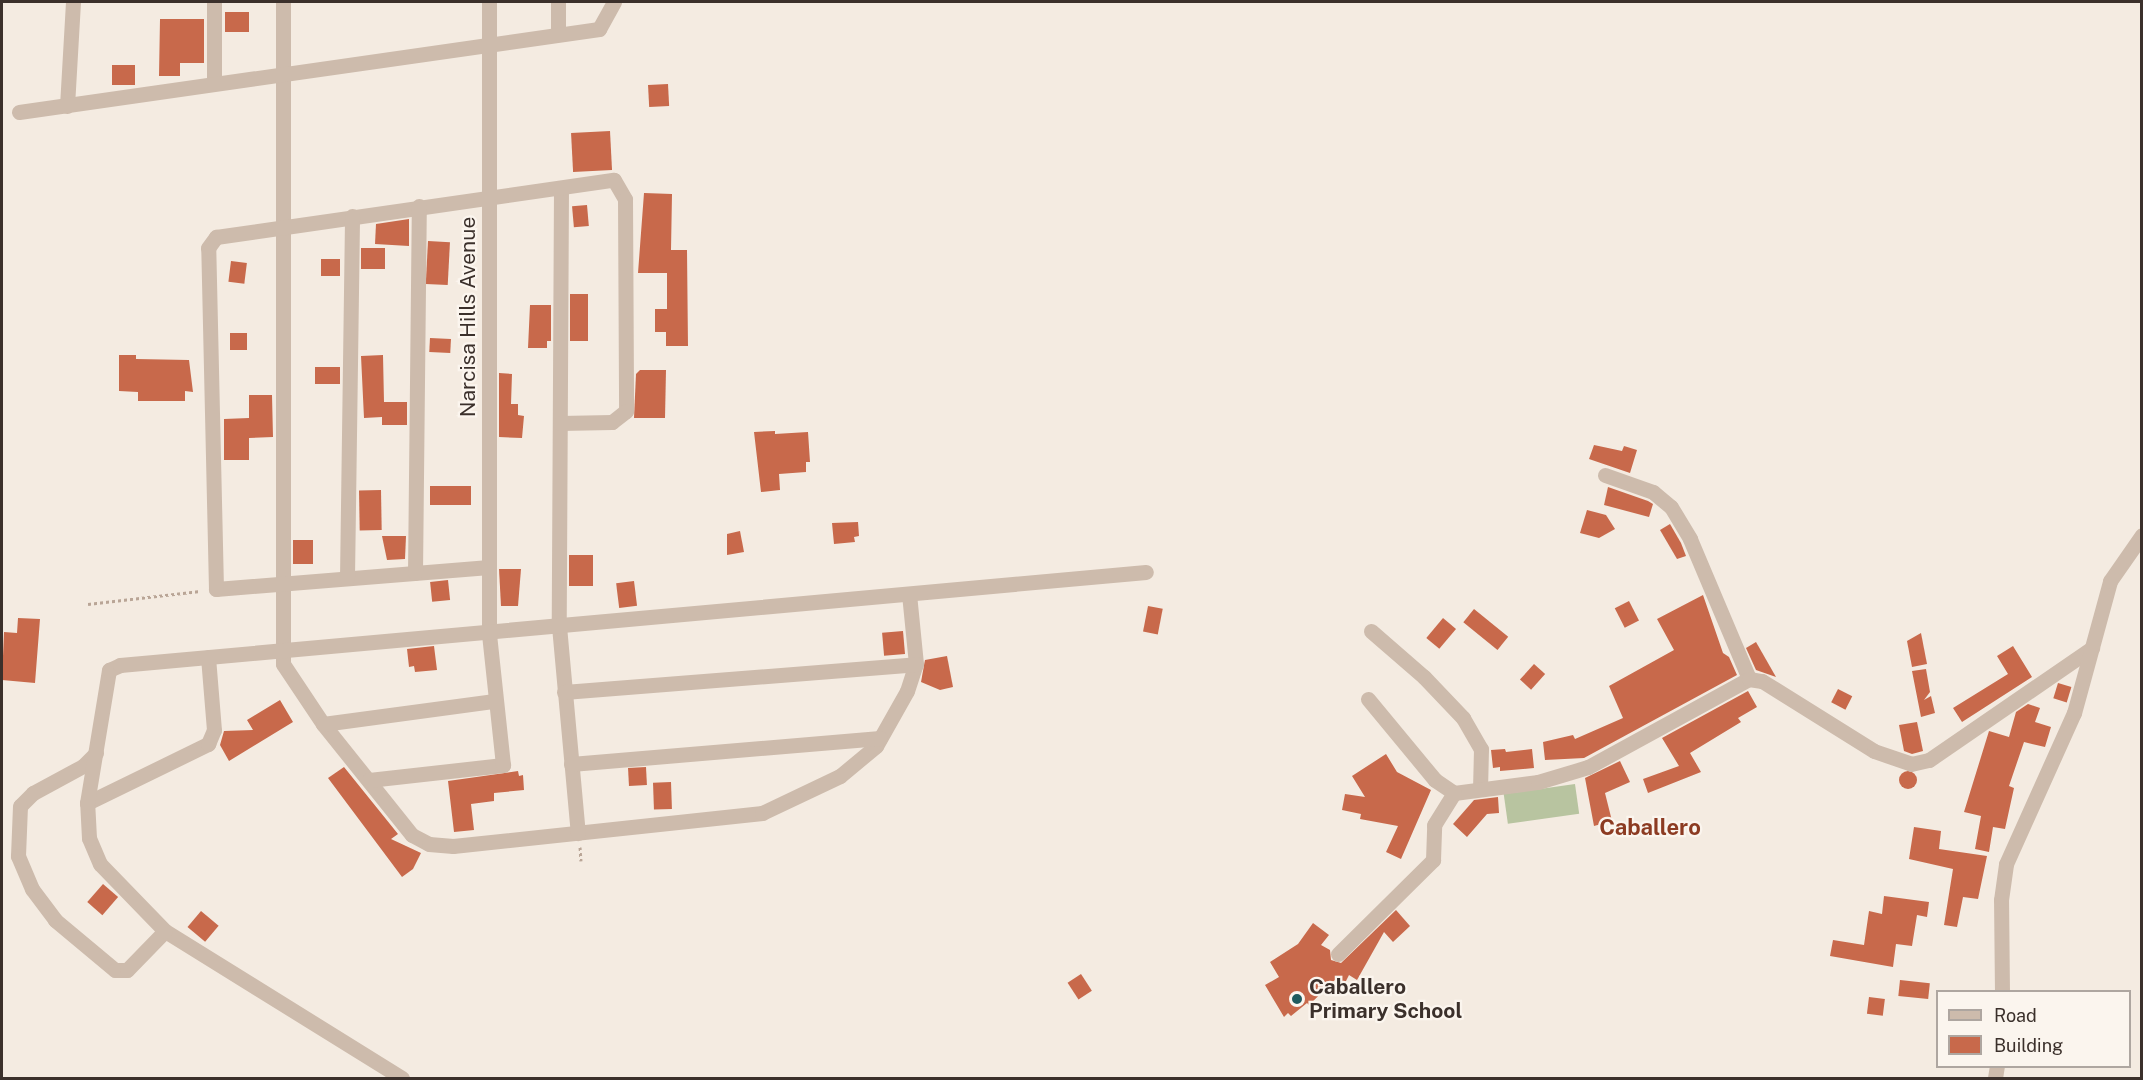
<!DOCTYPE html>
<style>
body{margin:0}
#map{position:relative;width:2143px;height:1080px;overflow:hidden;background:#f4ebe1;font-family:"Public Sans",sans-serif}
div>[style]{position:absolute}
.green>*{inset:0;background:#b8c4a0;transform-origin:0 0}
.building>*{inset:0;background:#c8694b;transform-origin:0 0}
.round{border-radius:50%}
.path>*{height:3px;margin-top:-1.5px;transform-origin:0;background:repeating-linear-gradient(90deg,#b9a596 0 3px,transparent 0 6px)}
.minor>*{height:15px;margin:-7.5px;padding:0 7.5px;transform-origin:7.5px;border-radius:7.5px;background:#cdbbac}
.dots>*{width:16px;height:16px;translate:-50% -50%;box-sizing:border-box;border:3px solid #fbf5ee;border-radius:50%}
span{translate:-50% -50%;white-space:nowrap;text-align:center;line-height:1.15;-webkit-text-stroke:4.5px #fbf5ee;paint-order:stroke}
.street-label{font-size:21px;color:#3b302b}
.poi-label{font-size:21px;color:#3b302b;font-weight:700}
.left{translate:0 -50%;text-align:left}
.neighbourhood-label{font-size:22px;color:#8c3b22;font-weight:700}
.frame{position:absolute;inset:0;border:3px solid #3b302b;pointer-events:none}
.legend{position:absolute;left:1936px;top:990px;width:195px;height:78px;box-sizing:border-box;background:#fbf5ee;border:2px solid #aea6a0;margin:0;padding:8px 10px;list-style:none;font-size:18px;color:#3b302b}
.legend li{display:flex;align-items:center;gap:12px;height:30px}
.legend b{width:30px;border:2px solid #aea6a0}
</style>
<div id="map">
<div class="green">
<i style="left:1575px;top:784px;width:30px;height:72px;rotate:82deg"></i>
</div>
<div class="building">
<i style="left:225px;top:12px;width:24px;height:20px"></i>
<i style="clip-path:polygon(160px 19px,204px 19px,204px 63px,180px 63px,180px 76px,159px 76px)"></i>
<i style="left:112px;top:65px;width:23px;height:20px"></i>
<i style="left:668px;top:84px;width:22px;height:20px;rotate:87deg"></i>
<i style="left:610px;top:131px;width:39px;height:39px;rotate:87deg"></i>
<i style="clip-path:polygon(644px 193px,672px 194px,671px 250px,687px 250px,688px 346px,666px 346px,666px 332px,655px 332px,655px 309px,667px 309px,667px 273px,638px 273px)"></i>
<i style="left:587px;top:205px;width:21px;height:15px;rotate:85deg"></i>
<i style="clip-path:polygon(409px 219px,409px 246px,375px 244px,376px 224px)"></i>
<i style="left:428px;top:241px;width:22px;height:43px;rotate:3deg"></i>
<i style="left:361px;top:248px;width:24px;height:21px"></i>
<i style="left:321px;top:259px;width:19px;height:17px"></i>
<i style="left:231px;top:261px;width:16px;height:21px;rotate:7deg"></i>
<i style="left:588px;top:294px;width:47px;height:18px;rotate:90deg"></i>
<i style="clip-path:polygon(530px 305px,551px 305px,551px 341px,547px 341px,547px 348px,528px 348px)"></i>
<i style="left:230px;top:333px;width:17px;height:17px"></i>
<i style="left:430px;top:338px;width:21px;height:14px;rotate:3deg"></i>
<i style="clip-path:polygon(119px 355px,136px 355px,136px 359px,189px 360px,193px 392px,185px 391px,185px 401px,138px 401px,138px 392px,119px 391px)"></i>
<i style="clip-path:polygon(383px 355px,384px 402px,407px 402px,407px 425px,382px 425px,382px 417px,364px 418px,361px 356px)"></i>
<i style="left:315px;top:367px;width:25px;height:17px"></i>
<i style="clip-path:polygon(640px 370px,666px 370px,665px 418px,634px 418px,636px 374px)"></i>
<i style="clip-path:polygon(499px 373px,512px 374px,511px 404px,518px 404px,518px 415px,524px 416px,522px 438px,499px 437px)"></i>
<i style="clip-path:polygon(249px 395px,272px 395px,273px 437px,249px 438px,249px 460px,224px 460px,224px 419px,249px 418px)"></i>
<i style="clip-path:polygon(775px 431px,775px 434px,808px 432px,810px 462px,806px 462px,806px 472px,779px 474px,780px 490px,761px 492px,754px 432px)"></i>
<i style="clip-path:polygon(1594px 445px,1622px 451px,1624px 446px,1637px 450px,1630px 473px,1589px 459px)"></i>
<i style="left:430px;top:486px;width:41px;height:19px"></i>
<i style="clip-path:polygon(1608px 487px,1648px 501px,1653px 504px,1649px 517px,1604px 505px)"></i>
<i style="left:381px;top:490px;width:40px;height:22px;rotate:89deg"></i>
<i style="clip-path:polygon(1587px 510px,1606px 515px,1615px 529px,1599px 538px,1580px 533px)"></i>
<i style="clip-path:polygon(858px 522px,859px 536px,854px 537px,855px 542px,834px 544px,832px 523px)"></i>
<i style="clip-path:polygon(1670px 524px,1681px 543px,1686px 556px,1677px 559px,1660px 530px)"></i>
<i style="clip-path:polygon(740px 531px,744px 552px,727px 555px,727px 534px)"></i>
<i style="clip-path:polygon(382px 536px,406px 536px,405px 559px,387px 560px)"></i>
<i style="left:313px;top:540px;width:24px;height:20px;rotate:90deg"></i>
<i style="left:569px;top:555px;width:24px;height:31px"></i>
<i style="clip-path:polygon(499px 569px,521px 569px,518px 606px,501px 606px)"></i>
<i style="left:448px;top:580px;width:20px;height:18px;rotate:84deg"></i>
<i style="left:634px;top:581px;width:25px;height:18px;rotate:83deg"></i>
<i style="clip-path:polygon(1703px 595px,1723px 653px,1729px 657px,1737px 675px,1584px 758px,1545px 760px,1543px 742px,1573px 735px,1575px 739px,1623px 718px,1609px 686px,1674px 650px,1657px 619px)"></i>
<i style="left:1629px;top:601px;width:22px;height:16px;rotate:63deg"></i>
<i style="left:1148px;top:606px;width:15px;height:26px;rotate:11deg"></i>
<i style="left:1474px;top:609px;width:44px;height:17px;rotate:39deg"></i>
<i style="clip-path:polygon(18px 618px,40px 619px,35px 683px,2px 680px,4px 632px,17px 633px)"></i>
<i style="left:1443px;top:618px;width:17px;height:26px;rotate:40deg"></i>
<i style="left:903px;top:631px;width:23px;height:21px;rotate:85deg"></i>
<i style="clip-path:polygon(1921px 633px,1927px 664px,1912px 667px,1907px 641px)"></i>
<i style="clip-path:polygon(1756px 642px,1776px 677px,1756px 670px,1746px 648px)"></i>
<i style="clip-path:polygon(434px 646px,437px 670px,415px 672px,414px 666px,409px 667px,407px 649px)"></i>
<i style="clip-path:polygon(2013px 646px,2032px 677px,1962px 722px,1953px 708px,2008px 674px,1997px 656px)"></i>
<i style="clip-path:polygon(947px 656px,953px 687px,940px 690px,921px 682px,925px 660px)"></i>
<i style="left:1534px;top:664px;width:15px;height:21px;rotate:42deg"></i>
<i style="clip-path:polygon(1926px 669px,1930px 692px,1924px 700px,1931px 696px,1935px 713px,1921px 717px,1912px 671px)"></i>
<i style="left:2058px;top:683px;width:14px;height:16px;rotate:17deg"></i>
<i style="left:1838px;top:689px;width:16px;height:15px;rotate:27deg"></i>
<i style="clip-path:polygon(1748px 691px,1757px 707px,1738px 718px,1741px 722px,1690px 753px,1701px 772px,1648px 793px,1643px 779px,1679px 766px,1662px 738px)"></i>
<i style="clip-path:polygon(280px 700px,293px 722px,229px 761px,220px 745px,224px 731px,253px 730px,247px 720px)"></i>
<i style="clip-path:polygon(2028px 704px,2040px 708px,2035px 722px,2051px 727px,2045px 747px,2024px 742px,2009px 786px,2014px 788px,2005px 829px,1993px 827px,1989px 852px,1975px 849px,1981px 816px,1964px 812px,1989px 731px,2009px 737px,2016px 712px)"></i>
<i style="clip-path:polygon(1917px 722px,1923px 751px,1912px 754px,1904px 751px,1899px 725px)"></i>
<i style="clip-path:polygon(1505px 749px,1506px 752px,1532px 749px,1534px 768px,1500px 771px,1500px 767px,1493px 768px,1491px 750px)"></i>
<i style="clip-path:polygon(1386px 754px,1397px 772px,1431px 790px,1401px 859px,1386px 852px,1398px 826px,1360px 819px,1361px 814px,1342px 810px,1345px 794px,1365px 797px,1352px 776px)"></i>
<i style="clip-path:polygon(1620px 761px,1630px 782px,1605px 793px,1612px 821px,1594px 826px,1585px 778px)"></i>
<i style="clip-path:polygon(344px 767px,398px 834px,391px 839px,421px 853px,413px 869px,402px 877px,328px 778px)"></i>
<i style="left:646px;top:767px;width:18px;height:18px;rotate:87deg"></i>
<i style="clip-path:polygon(518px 771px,519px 776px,523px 775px,524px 790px,494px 793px,494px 801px,471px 804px,474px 830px,454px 832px,448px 781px)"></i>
<i class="round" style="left:1899px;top:771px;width:18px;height:18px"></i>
<i style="left:671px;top:782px;width:27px;height:18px;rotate:88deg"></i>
<i style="clip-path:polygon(1498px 797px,1499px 813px,1487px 814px,1467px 837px,1453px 824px,1474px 800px)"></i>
<i style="clip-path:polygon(1914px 827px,1941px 831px,1939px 849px,1987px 856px,1978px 899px,1963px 897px,1957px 927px,1944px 925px,1953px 869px,1909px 859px)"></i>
<i style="left:103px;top:884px;width:20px;height:24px;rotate:41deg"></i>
<i style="clip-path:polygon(1884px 896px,1929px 902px,1927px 917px,1917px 915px,1912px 946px,1896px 944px,1893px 967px,1830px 956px,1833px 940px,1864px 945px,1869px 911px,1882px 914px)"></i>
<i style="clip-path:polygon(1396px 910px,1410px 926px,1393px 942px,1384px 932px,1357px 980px,1349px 975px,1345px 983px,1336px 979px,1309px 1005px,1307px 1003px,1291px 1016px,1288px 1013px,1284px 1017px,1265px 985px,1279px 977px,1270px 962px,1298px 944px,1313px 923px,1329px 935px,1321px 945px,1330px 950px,1331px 960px,1341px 963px)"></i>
<i style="left:201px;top:911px;width:23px;height:21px;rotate:40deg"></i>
<i style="left:1081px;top:974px;width:20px;height:16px;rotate:57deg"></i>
<i style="left:1900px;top:980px;width:30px;height:16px;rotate:6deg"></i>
<i style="left:1869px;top:997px;width:16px;height:17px;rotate:7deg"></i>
</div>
<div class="path">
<i style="left:88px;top:604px;width:113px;rotate:-6.6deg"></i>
<i style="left:580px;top:847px;width:14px;rotate:86deg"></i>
</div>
<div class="minor">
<i style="left:214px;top:2px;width:81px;rotate:90deg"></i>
<i style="left:283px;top:2px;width:662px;rotate:90deg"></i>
<i style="left:283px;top:664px;width:72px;rotate:56.3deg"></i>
<i style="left:323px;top:724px;width:142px;rotate:51.3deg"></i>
<i style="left:412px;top:835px;width:19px;rotate:28deg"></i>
<i style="left:429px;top:844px;width:24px;rotate:5deg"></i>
<i style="left:453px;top:846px;width:311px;rotate:-6.1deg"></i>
<i style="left:762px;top:813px;width:86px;rotate:-25.4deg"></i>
<i style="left:840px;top:776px;width:47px;rotate:-39.8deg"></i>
<i style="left:876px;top:746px;width:63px;rotate:-60.6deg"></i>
<i style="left:907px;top:691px;width:28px;rotate:-72deg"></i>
<i style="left:916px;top:664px;width:70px;rotate:-95.7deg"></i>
<i style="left:558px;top:34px;width:32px;rotate:-90deg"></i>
<i style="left:67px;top:106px;width:104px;rotate:-86.7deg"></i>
<i style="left:19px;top:112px;width:586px;rotate:-8.14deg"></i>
<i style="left:599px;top:29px;width:31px;rotate:-61deg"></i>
<i style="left:561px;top:188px;width:438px;rotate:90.3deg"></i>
<i style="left:559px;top:626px;width:208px;rotate:84.8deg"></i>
<i style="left:1605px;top:475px;width:51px;rotate:19.5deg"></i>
<i style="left:1653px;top:492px;width:23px;rotate:40deg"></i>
<i style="left:1671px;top:507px;width:37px;rotate:59deg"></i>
<i style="left:1690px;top:539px;width:152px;rotate:67.1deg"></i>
<i style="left:489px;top:567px;width:274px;rotate:175.4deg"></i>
<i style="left:216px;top:589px;width:341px;rotate:-91.3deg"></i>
<i style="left:208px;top:248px;width:14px;rotate:-54deg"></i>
<i style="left:216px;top:237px;width:402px;rotate:-8.2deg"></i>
<i style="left:614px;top:180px;width:22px;rotate:60deg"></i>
<i style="left:625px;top:199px;width:212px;rotate:89.7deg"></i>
<i style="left:626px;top:411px;width:18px;rotate:142deg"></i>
<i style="left:612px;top:422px;width:52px;rotate:178.9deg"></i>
<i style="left:415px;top:573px;width:367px;rotate:-89.4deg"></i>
<i style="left:347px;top:578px;width:362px;rotate:-89.2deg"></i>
<i style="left:1371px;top:631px;width:70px;rotate:41deg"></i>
<i style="left:1424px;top:677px;width:57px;rotate:46.4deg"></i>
<i style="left:1463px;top:718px;width:36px;rotate:60deg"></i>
<i style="left:1481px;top:749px;width:40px;rotate:91.4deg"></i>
<i style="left:564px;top:692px;width:353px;rotate:-4.5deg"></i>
<i style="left:1368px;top:699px;width:105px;rotate:50.4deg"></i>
<i style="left:1435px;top:780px;width:23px;rotate:34deg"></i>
<i style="left:1454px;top:793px;width:85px;rotate:-7.5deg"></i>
<i style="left:1538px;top:782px;width:52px;rotate:-16.7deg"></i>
<i style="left:1588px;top:767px;width:183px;rotate:-28.7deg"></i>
<i style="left:1749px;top:679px;width:13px;rotate:9deg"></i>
<i style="left:1762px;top:681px;width:132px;rotate:32deg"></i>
<i style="left:1874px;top:751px;width:39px;rotate:19deg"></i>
<i style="left:1911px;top:764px;width:18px;rotate:-13deg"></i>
<i style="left:1929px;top:760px;width:198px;rotate:-34.5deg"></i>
<i style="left:323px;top:724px;width:173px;rotate:-7.7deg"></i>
<i style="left:96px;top:753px;width:18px;rotate:135deg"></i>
<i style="left:83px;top:766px;width:57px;rotate:151.6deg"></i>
<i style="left:33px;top:793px;width:18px;rotate:135deg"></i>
<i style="left:20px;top:806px;width:50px;rotate:92.3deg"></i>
<i style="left:18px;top:856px;width:36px;rotate:67deg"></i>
<i style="left:32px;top:889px;width:39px;rotate:53deg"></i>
<i style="left:55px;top:920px;width:78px;rotate:39.8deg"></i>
<i style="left:115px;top:970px;width:12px"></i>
<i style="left:127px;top:970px;width:54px;rotate:-45.7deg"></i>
<i style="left:571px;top:764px;width:310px;rotate:-4.8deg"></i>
<i style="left:369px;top:780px;width:135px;rotate:-6.4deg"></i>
<i style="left:503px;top:765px;width:133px;rotate:-96.1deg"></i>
<i style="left:489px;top:633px;width:631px;rotate:-90deg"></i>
<i style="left:87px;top:803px;width:135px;rotate:-26deg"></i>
<i style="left:208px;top:744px;width:15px;rotate:-67deg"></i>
<i style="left:214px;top:730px;width:73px;rotate:-94.7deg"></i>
<i style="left:1338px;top:954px;width:134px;rotate:-44.7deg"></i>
<i style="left:1433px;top:860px;width:35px;rotate:-88deg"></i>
<i style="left:1434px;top:825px;width:38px;rotate:-58deg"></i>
<i style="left:2002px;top:992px;width:92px;rotate:-90.6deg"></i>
<i style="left:2001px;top:900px;width:36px;rotate:-82deg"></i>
<i style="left:2006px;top:864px;width:166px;rotate:-65.8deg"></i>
<i style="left:2074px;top:713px;width:137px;rotate:-74.7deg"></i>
<i style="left:2110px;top:581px;width:56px;rotate:-55.2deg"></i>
<i style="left:402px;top:1078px;width:279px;rotate:-148.2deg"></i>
<i style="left:165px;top:931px;width:93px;rotate:-134.1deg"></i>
<i style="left:100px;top:864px;width:28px;rotate:-113deg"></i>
<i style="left:89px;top:838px;width:35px;rotate:-93deg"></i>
<i style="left:87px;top:803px;width:135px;rotate:-80.6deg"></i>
<i style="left:109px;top:670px;width:12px;rotate:-24deg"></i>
<i style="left:120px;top:665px;width:1030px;rotate:-5.18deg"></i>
<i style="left:1995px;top:1078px;width:12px;rotate:-81deg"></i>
</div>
<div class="dots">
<i style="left:1297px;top:999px;background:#1f5a5e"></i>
</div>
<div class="street-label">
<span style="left:468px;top:317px;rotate:-90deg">Narcisa Hills Avenue</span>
</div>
<div class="poi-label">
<span class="left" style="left:1309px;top:999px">Caballero<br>Primary School</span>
</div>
<div class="neighbourhood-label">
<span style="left:1650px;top:828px">Caballero</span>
</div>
<div class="frame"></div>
<ul class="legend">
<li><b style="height:8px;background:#cdbbac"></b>Road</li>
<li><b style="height:16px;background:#c8694b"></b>Building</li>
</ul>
</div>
